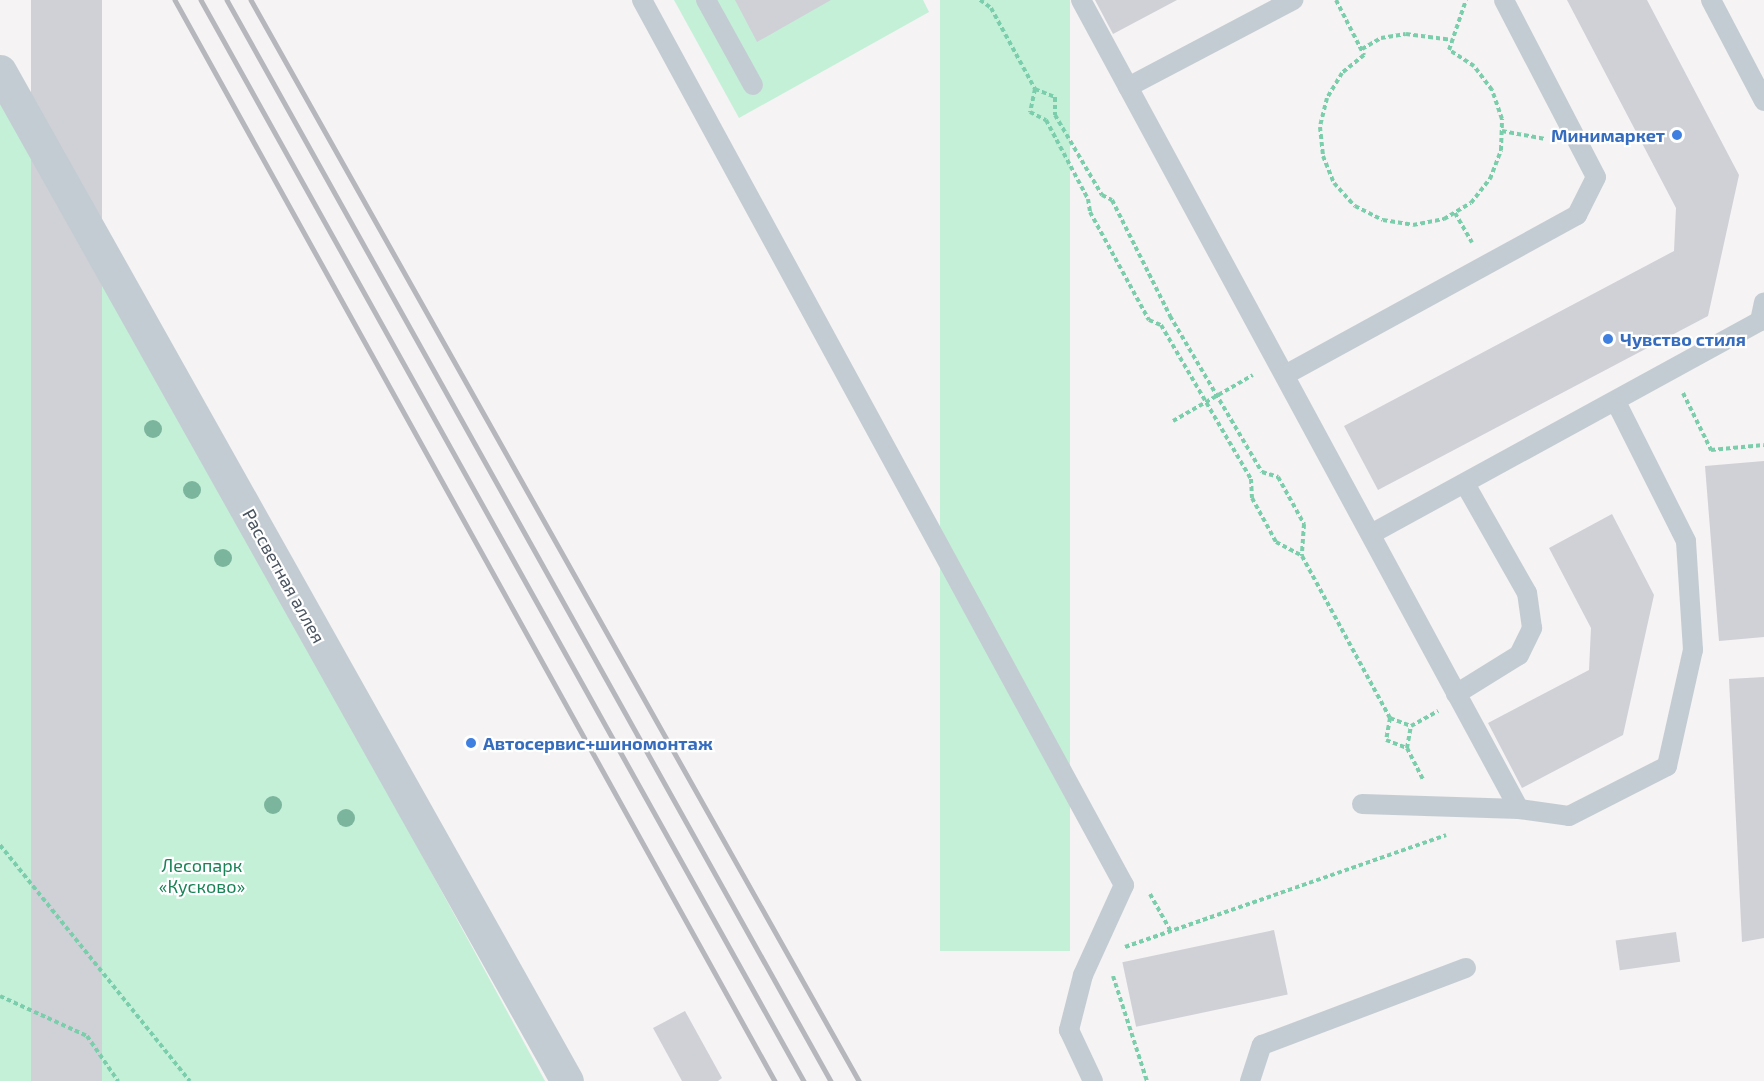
<!DOCTYPE html>
<meta charset="utf-8">
<style>
body{margin:0}
#map{position:relative;width:1764px;height:1081px;overflow:hidden;background:#f5f3f3;font-family:"Exo 2",sans-serif}
div>[style]{position:absolute}
.green>*{inset:0;background:#c4f0d8;transform-origin:0 0}
.building>*{inset:0;background:#cfd1d7;transform-origin:0 0}
.path>*{height:4px;margin-top:-2px;transform-origin:0;background:repeating-linear-gradient(90deg,#7bceac 0 4.5px,transparent 0 7.5px)}
.lane>*{height:20px;margin:-10px;padding:0 10px;transform-origin:10px;border-radius:10px;background:#c4ccd3}
.street>*{height:33px;margin:-16.5px;padding:0 16.5px;transform-origin:16.5px;border-radius:16.5px;background:#c4ccd3}
.rail>*{height:4.5px;margin:-2.25px;padding:0 2.25px;transform-origin:2.25px;border-radius:2.25px;background:#b5b7bd}
.trees>*{width:18px;height:18px;margin:-9px;border-radius:50%;background:#7cb59d}
.dots>*{width:16px;height:16px;translate:-50% -50%;box-sizing:border-box;border:3px solid #fff;border-radius:50%}
span{translate:-50% -50%;white-space:nowrap;text-align:center;line-height:1.15;-webkit-text-stroke:4.5px #fff;paint-order:stroke}
.shop-label{font-size:18px;color:#366cbe;font-weight:700}
.right{translate:-100% -50%;text-align:right}
.left{translate:0 -50%;text-align:left}
.street-label{font-size:18px;color:#4a5460}
.park-label{font-size:18px;color:#198357}
</style>
<div id="map">
<div class="green">
<i style="clip-path:polygon(674px 0,923px 0,929px 12px,739px 118px)"></i>
<i style="left:940px;top:0;width:130px;height:951px"></i>
<i style="clip-path:polygon(0 90px,143px 343px,545px 1081px,0 1081px)"></i>
</div>
<div class="building">
<i style="left:31px;top:0;width:71px;height:1174px"></i>
<i style="clip-path:polygon(735px 0,831px 0,757px 42px)"></i>
<i style="clip-path:polygon(1095px 0,1177px 0,1113px 34px)"></i>
<i style="clip-path:polygon(1567px 0,1647px 0,1739px 175px,1708px 316px,1378px 490px,1344px 426px,1674px 251px,1676px 208px)"></i>
<i style="clip-path:polygon(1764px 461px,1764px 637px,1719px 641px,1705px 466px)"></i>
<i style="clip-path:polygon(1612px 514px,1654px 595px,1623px 735px,1522px 788px,1488px 723px,1589px 670px,1591px 628px,1549px 548px)"></i>
<i style="clip-path:polygon(1764px 677px,1764px 938px,1742px 942px,1729px 679px)"></i>
<i style="left:1274px;top:930px;width:66px;height:155px;rotate:78deg"></i>
<i style="left:1676px;top:932px;width:30px;height:61px;rotate:82deg"></i>
<i style="clip-path:polygon(685px 1011px,722px 1078px,718px 1081px,682px 1081px,653px 1028px)"></i>
</div>
<div class="path">
<i style="left:980px;top:0;width:14px;rotate:36deg"></i>
<i style="left:991px;top:8px;width:92px;rotate:61.5deg"></i>
<i style="left:1035px;top:89px;width:24px;rotate:102deg"></i>
<i style="left:1030px;top:112px;width:18px;rotate:27deg"></i>
<i style="left:1046px;top:120px;width:89px;rotate:62deg"></i>
<i style="left:1088px;top:199px;width:13px;rotate:81deg"></i>
<i style="left:1090px;top:212px;width:123px;rotate:61.4deg"></i>
<i style="left:1149px;top:320px;width:13px;rotate:23deg"></i>
<i style="left:1161px;top:325px;width:178px;rotate:59.7deg"></i>
<i style="left:1251px;top:479px;width:19px;rotate:87deg"></i>
<i style="left:1252px;top:498px;width:50px;rotate:61.4deg"></i>
<i style="left:1276px;top:542px;width:30px;rotate:28deg"></i>
<i style="left:1302px;top:556px;width:184px;rotate:61.5deg"></i>
<i style="left:1390px;top:718px;width:22px;rotate:100deg"></i>
<i style="left:1386px;top:740px;width:22px;rotate:21deg"></i>
<i style="left:1407px;top:748px;width:37px;rotate:63deg"></i>
<i style="left:1336px;top:0;width:62px;rotate:63deg"></i>
<i style="left:1364px;top:55px;width:28px;rotate:141deg"></i>
<i style="left:1342px;top:73px;width:29px;rotate:121deg"></i>
<i style="left:1327px;top:98px;width:30px;rotate:104deg"></i>
<i style="left:1320px;top:127px;width:29px;rotate:84deg"></i>
<i style="left:1323px;top:156px;width:29px;rotate:68deg"></i>
<i style="left:1334px;top:183px;width:31px;rotate:48deg"></i>
<i style="left:1355px;top:206px;width:31px;rotate:27deg"></i>
<i style="left:1383px;top:220px;width:30px;rotate:9deg"></i>
<i style="left:1413px;top:225px;width:32px;rotate:-11deg"></i>
<i style="left:1444px;top:219px;width:31px;rotate:-31deg"></i>
<i style="left:1471px;top:203px;width:31px;rotate:-52deg"></i>
<i style="left:1490px;top:179px;width:31px;rotate:-69deg"></i>
<i style="left:1501px;top:150px;width:31px;rotate:-88deg"></i>
<i style="left:1502px;top:119px;width:31px;rotate:-109deg"></i>
<i style="left:1492px;top:90px;width:30px;rotate:-127deg"></i>
<i style="left:1474px;top:66px;width:30px;rotate:-147deg"></i>
<i style="left:1449px;top:50px;width:53px;rotate:-71.2deg"></i>
<i style="left:1362px;top:49px;width:22px;rotate:-30deg"></i>
<i style="left:1381px;top:38px;width:25px;rotate:-9deg"></i>
<i style="left:1406px;top:34px;width:47px;rotate:7.3deg"></i>
<i style="left:1035px;top:89px;width:22px;rotate:22deg"></i>
<i style="left:1055px;top:97px;width:18px;rotate:90deg"></i>
<i style="left:1055px;top:115px;width:93px;rotate:59.6deg"></i>
<i style="left:1102px;top:195px;width:11px;rotate:27deg"></i>
<i style="left:1112px;top:200px;width:130px;rotate:63.4deg"></i>
<i style="left:1170px;top:316px;width:181px;rotate:59.5deg"></i>
<i style="left:1262px;top:472px;width:17px;rotate:17deg"></i>
<i style="left:1278px;top:477px;width:54px;rotate:61deg"></i>
<i style="left:1304px;top:524px;width:32px;rotate:94deg"></i>
<i style="left:1502px;top:131px;width:44px;rotate:10.5deg"></i>
<i style="left:1455px;top:213px;width:34px;rotate:60deg"></i>
<i style="left:1683px;top:393px;width:64px;rotate:63.8deg"></i>
<i style="left:1711px;top:450px;width:53px;rotate:-5.4deg"></i>
<i style="left:1173px;top:421px;width:92px;rotate:-29.9deg"></i>
<i style="left:1390px;top:718px;width:22px;rotate:21deg"></i>
<i style="left:1411px;top:726px;width:31px;rotate:-29deg"></i>
<i style="left:1407px;top:748px;width:22px;rotate:-80deg"></i>
<i style="left:0;top:845px;width:303px;rotate:51.2deg"></i>
<i style="left:1150px;top:894px;width:41px;rotate:60.9deg"></i>
<i style="left:1125px;top:947px;width:340px;rotate:-19.2deg"></i>
<i style="left:1113px;top:976px;width:110px;rotate:72.1deg"></i>
<i style="left:0;top:996px;width:96px;rotate:24.7deg"></i>
<i style="left:87px;top:1036px;width:55px;rotate:55.4deg"></i>
</div>
<div class="lane">
<i style="left:642px;top:0;width:1008px;rotate:61.43deg"></i>
<i style="left:1124px;top:885px;width:99px;rotate:114.5deg"></i>
<i style="left:1083px;top:975px;width:57px;rotate:104.3deg"></i>
<i style="left:1069px;top:1030px;width:56px;rotate:64.8deg"></i>
<i style="left:706px;top:0;width:97px;rotate:61.1deg"></i>
<i style="left:1081px;top:0;width:920px;rotate:61.57deg"></i>
<i style="left:1519px;top:809px;width:50px;rotate:8deg"></i>
<i style="left:1569px;top:816px;width:110px;rotate:-27deg"></i>
<i style="left:1667px;top:766px;width:119px;rotate:-77.4deg"></i>
<i style="left:1693px;top:650px;width:109px;rotate:-93.7deg"></i>
<i style="left:1686px;top:541px;width:156px;rotate:-116.7deg"></i>
<i style="left:1711px;top:0;width:114px;rotate:62.3deg"></i>
<i style="left:1128px;top:87px;width:187px;rotate:-27.8deg"></i>
<i style="left:1285px;top:375px;width:333px;rotate:-28.7deg"></i>
<i style="left:1577px;top:215px;width:42px;rotate:-63.4deg"></i>
<i style="left:1596px;top:177px;width:199px;rotate:-117.5deg"></i>
<i style="left:1371px;top:534px;width:443px;rotate:-28.7deg"></i>
<i style="left:1760px;top:321px;width:19px;rotate:-78deg"></i>
<i style="left:1456px;top:694px;width:74px;rotate:-31.8deg"></i>
<i style="left:1519px;top:655px;width:30px;rotate:-64deg"></i>
<i style="left:1532px;top:628px;width:35px;rotate:-98deg"></i>
<i style="left:1527px;top:593px;width:125px;rotate:-119.6deg"></i>
<i style="left:1362px;top:804px;width:157px;rotate:1.8deg"></i>
<i style="left:1250px;top:1081px;width:38px;rotate:-72deg"></i>
<i style="left:1262px;top:1045px;width:218px;rotate:-20.7deg"></i>
</div>
<div class="street">
<i style="left:0;top:71px;width:1158px;rotate:60.69deg"></i>
</div>
<div class="rail">
<i style="left:175px;top:0;width:1236px;rotate:60.97deg"></i>
<i style="left:201px;top:0;width:1238px;rotate:60.85deg"></i>
<i style="left:227px;top:0;width:1238px;rotate:60.81deg"></i>
<i style="left:251px;top:0;width:1240px;rotate:60.64deg"></i>
</div>
<div class="trees">
<i style="left:153px;top:429px"></i>
<i style="left:192px;top:490px"></i>
<i style="left:223px;top:558px"></i>
<i style="left:273px;top:805px"></i>
<i style="left:346px;top:818px"></i>
</div>
<div class="dots">
<i style="left:1677px;top:135px;background:#3f7fe0"></i>
<i style="left:1608px;top:339px;background:#3f7fe0"></i>
<i style="left:471px;top:743px;background:#3f7fe0"></i>
</div>
<div class="shop-label">
<span class="right" style="left:1665px;top:135px">Минимаркет</span>
<span class="left" style="left:1620px;top:339px">Чувство стиля</span>
<span class="left" style="left:483px;top:743px">Автосервис+шиномонтаж</span>
</div>
<div class="street-label">
<span style="left:284px;top:576px;rotate:61deg">Рассветная аллея</span>
</div>
<div class="park-label">
<span style="left:202px;top:876px">Лесопарк<br>«Кусково»</span>
</div>
</div>
